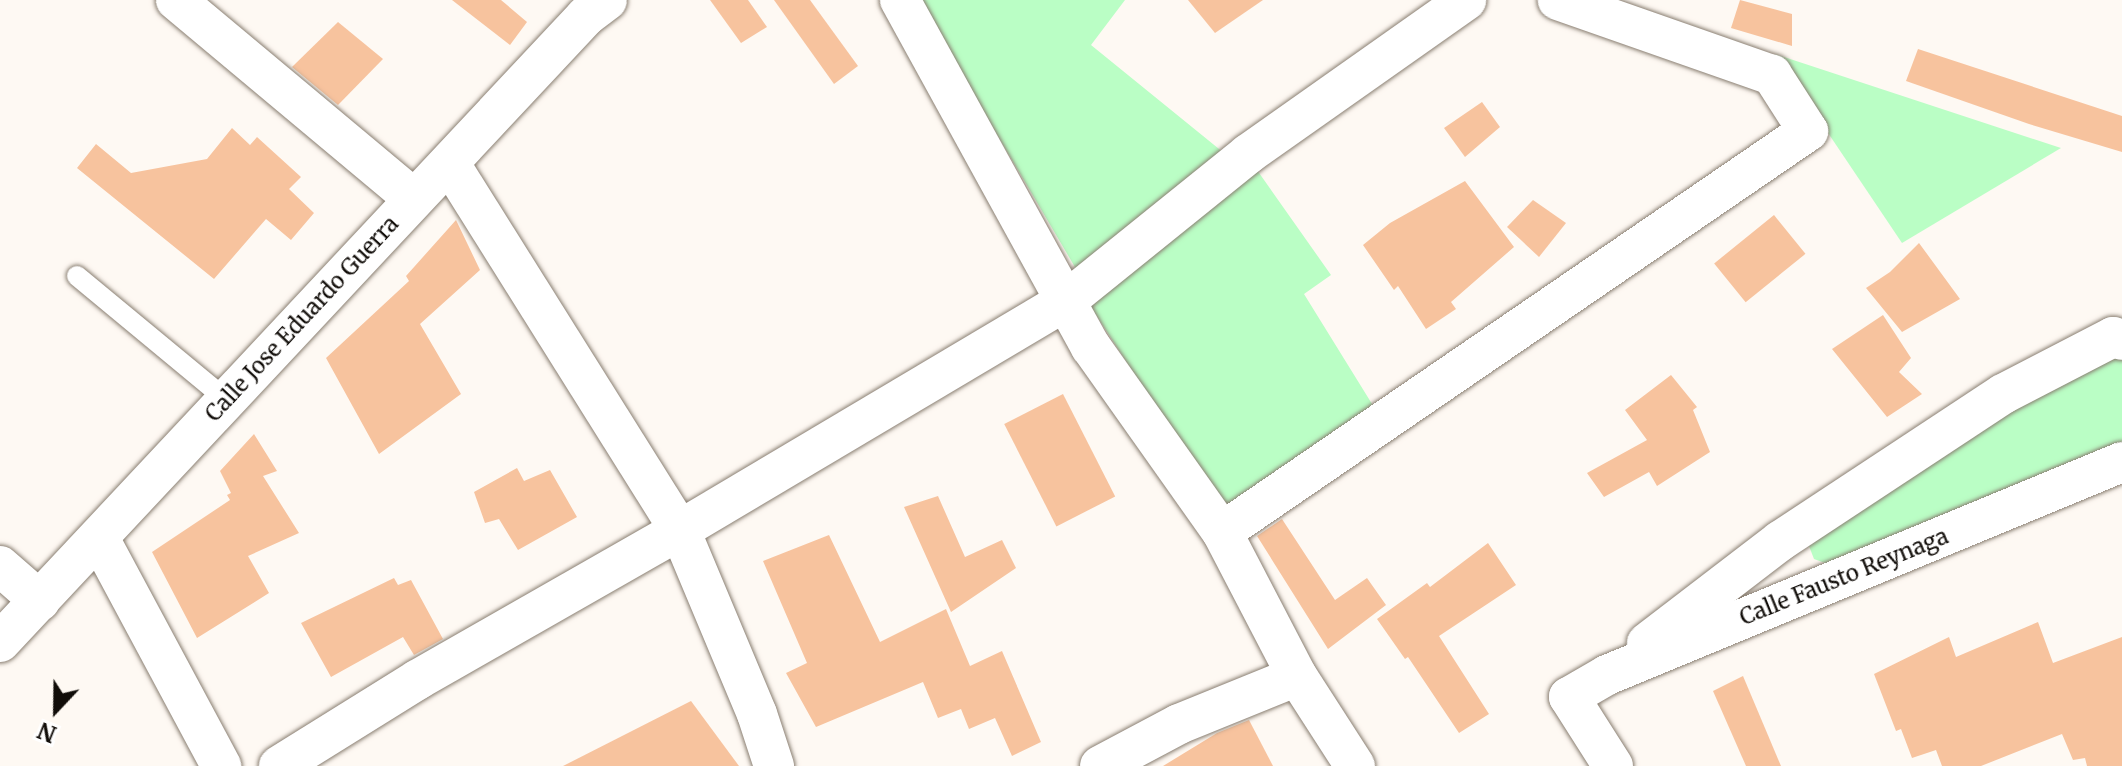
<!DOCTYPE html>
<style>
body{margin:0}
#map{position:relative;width:2122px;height:766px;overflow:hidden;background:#fef9f3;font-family:Merriweather,serif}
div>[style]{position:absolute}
.green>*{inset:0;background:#bafec5}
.building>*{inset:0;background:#f7c39e;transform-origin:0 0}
.roads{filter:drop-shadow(0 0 2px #897e71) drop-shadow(0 0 2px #897e71)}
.service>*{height:20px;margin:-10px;padding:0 10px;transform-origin:10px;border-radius:10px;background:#fff}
.minor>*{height:40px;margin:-20px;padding:0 20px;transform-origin:20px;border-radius:20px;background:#fff}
span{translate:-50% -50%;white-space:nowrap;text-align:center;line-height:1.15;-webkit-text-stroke:6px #fff;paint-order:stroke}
.street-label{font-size:22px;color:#110d09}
.north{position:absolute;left:16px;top:670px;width:80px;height:80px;-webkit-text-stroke:6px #fff;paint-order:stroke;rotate:202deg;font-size:22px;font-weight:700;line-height:32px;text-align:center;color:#110d09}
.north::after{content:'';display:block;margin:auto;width:28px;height:36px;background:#110d09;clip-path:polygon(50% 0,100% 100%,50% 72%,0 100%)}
</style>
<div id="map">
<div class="green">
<i style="clip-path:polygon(918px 0,1125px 0,1091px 45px,1224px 153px,1079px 274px)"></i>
<i style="clip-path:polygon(1775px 54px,2061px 148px,1902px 243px)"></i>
<i style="clip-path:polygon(1257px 170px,1331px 275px,1304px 294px,1377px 412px,1227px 517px,1087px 301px)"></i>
<i style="clip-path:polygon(2122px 355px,2122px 444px,1828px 564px,1814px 559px,1809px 546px,1817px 530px,2059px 375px)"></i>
</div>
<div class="building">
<i style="clip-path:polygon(452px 0,501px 0,527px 22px,510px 45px)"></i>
<i style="clip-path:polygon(710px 0,748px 0,767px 27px,741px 43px)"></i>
<i style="clip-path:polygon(774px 0,810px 0,858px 66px,834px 84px)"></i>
<i style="clip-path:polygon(1188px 0,1263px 0,1215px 33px)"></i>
<i style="clip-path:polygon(1740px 0,1792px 14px,1792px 46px,1731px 28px)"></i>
<i style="clip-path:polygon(338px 22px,383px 59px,338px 105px,292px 67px)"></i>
<i style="clip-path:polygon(1918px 49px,2122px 116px,2122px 152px,2029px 124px,1906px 81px)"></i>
<i style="clip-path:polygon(1482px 102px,1500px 127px,1465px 157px,1444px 128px)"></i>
<i style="clip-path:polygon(232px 128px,250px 145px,257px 137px,301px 177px,289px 189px,314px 213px,291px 240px,266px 219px,214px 279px,77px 168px,96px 144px,131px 173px,207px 159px)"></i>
<i style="clip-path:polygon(1465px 181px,1514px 247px,1451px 302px,1456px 309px,1426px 329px,1398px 286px,1394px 290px,1363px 245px,1390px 223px)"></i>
<i style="clip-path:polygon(1533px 200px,1566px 223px,1539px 257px,1507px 227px)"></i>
<i style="left:1774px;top:215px;width:50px;height:77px;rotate:51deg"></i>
<i style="clip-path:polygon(456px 220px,480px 270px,420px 324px,461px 394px,379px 454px,326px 358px,409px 281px,406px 276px)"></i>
<i style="clip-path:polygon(1919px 243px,1960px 299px,1902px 332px,1866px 288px,1890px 272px)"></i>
<i style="clip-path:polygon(1883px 315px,1911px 358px,1899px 372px,1922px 394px,1887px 417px,1832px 349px)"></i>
<i style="clip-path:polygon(1671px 375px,1697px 407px,1693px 410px,1710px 452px,1657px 486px,1649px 472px,1604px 497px,1587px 473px,1647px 440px,1625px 410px)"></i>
<i style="left:1063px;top:394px;width:115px;height:66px;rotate:63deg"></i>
<i style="clip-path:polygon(254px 434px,277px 471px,263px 476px,299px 533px,248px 556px,269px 593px,197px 638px,152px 552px,230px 500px,227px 495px,231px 493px,220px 471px)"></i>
<i style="clip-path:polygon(517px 468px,524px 481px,550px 470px,577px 517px,518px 550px,499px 519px,485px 523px,474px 492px)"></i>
<i style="clip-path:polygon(938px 496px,965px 557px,1002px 540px,1016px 568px,951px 612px,904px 507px)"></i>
<i style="clip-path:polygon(1282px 519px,1335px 600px,1367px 578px,1386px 605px,1328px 649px,1257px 536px)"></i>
<i style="clip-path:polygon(829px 535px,880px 642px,946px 609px,970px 666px,1002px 651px,1041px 742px,1012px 756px,995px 718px,969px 729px,961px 709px,938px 718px,923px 682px,816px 727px,786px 673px,807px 663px,763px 561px)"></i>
<i style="clip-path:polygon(1488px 543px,1516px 585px,1439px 636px,1489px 714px,1459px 733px,1408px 657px,1405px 659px,1377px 619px,1427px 583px,1430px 587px)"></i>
<i style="clip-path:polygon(394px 578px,398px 585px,411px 580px,443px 639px,414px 655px,403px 637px,331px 677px,301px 623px)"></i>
<i style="clip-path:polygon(2038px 622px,2053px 663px,2122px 637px,2122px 766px,2087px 766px,2085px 758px,2073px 760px,2062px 734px,1981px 766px,1942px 766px,1936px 750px,1912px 758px,1901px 729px,1896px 731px,1874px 674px,1949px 637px,1956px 657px)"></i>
<i style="clip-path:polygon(1743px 676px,1781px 766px,1746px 766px,1713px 691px)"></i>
<i style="clip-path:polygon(691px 701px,739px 766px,563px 766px)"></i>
<i style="clip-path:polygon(1249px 720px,1273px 766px,1163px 766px,1217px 733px)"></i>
</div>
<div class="roads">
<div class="service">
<i style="left:77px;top:276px;width:195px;rotate:39.6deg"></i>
</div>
<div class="minor">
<i style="left:176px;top:0;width:310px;rotate:39.9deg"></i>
<i style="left:900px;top:0;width:396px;rotate:61.2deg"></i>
<i style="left:1091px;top:347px;width:227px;rotate:54.7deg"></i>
<i style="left:1222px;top:532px;width:162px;rotate:62.5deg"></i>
<i style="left:1297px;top:676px;width:107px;rotate:57.2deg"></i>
<i style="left:450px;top:164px;width:432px;rotate:57.9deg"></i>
<i style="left:680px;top:530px;width:199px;rotate:67.3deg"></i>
<i style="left:757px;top:714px;width:55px;rotate:71.9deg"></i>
<i style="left:1222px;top:532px;width:710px;rotate:-34.38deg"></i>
<i style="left:1808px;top:131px;width:67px;rotate:-122.7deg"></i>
<i style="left:1772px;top:75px;width:227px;rotate:-160.7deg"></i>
<i style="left:99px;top:538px;width:259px;rotate:61.8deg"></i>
<i style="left:0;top:566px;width:53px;rotate:41.2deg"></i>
<i style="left:0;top:642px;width:857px;rotate:-46.89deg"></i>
<i style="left:586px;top:16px;width:26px;rotate:-37deg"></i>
<i style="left:1647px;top:643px;width:168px;rotate:-37.5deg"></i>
<i style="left:1780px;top:541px;width:267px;rotate:-33.4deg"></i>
<i style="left:2003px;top:394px;width:124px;rotate:-27.4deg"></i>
<i style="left:2113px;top:337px;width:9px;rotate:18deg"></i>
<i style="left:279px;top:766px;width:163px;rotate:-31.9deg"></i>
<i style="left:417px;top:680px;width:303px;rotate:-29.7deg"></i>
<i style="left:680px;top:530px;width:449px;rotate:-30.7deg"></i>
<i style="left:1066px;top:301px;width:234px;rotate:-38.9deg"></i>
<i style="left:1248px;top:154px;width:267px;rotate:-35.2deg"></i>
<i style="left:1100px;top:766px;width:89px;rotate:-28deg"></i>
<i style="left:1179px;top:724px;width:127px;rotate:-22.1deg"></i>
<i style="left:1613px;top:766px;width:82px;rotate:-122.5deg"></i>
<i style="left:1569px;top:697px;width:44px;rotate:-30.1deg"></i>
<i style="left:1607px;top:675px;width:557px;rotate:-22.47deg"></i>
</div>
</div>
<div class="street-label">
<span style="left:302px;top:319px;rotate:-47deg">Calle Jose Eduardo Guerra</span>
<span style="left:1844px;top:577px;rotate:-22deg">Calle Fausto Reynaga</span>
</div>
<div class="north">N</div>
</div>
